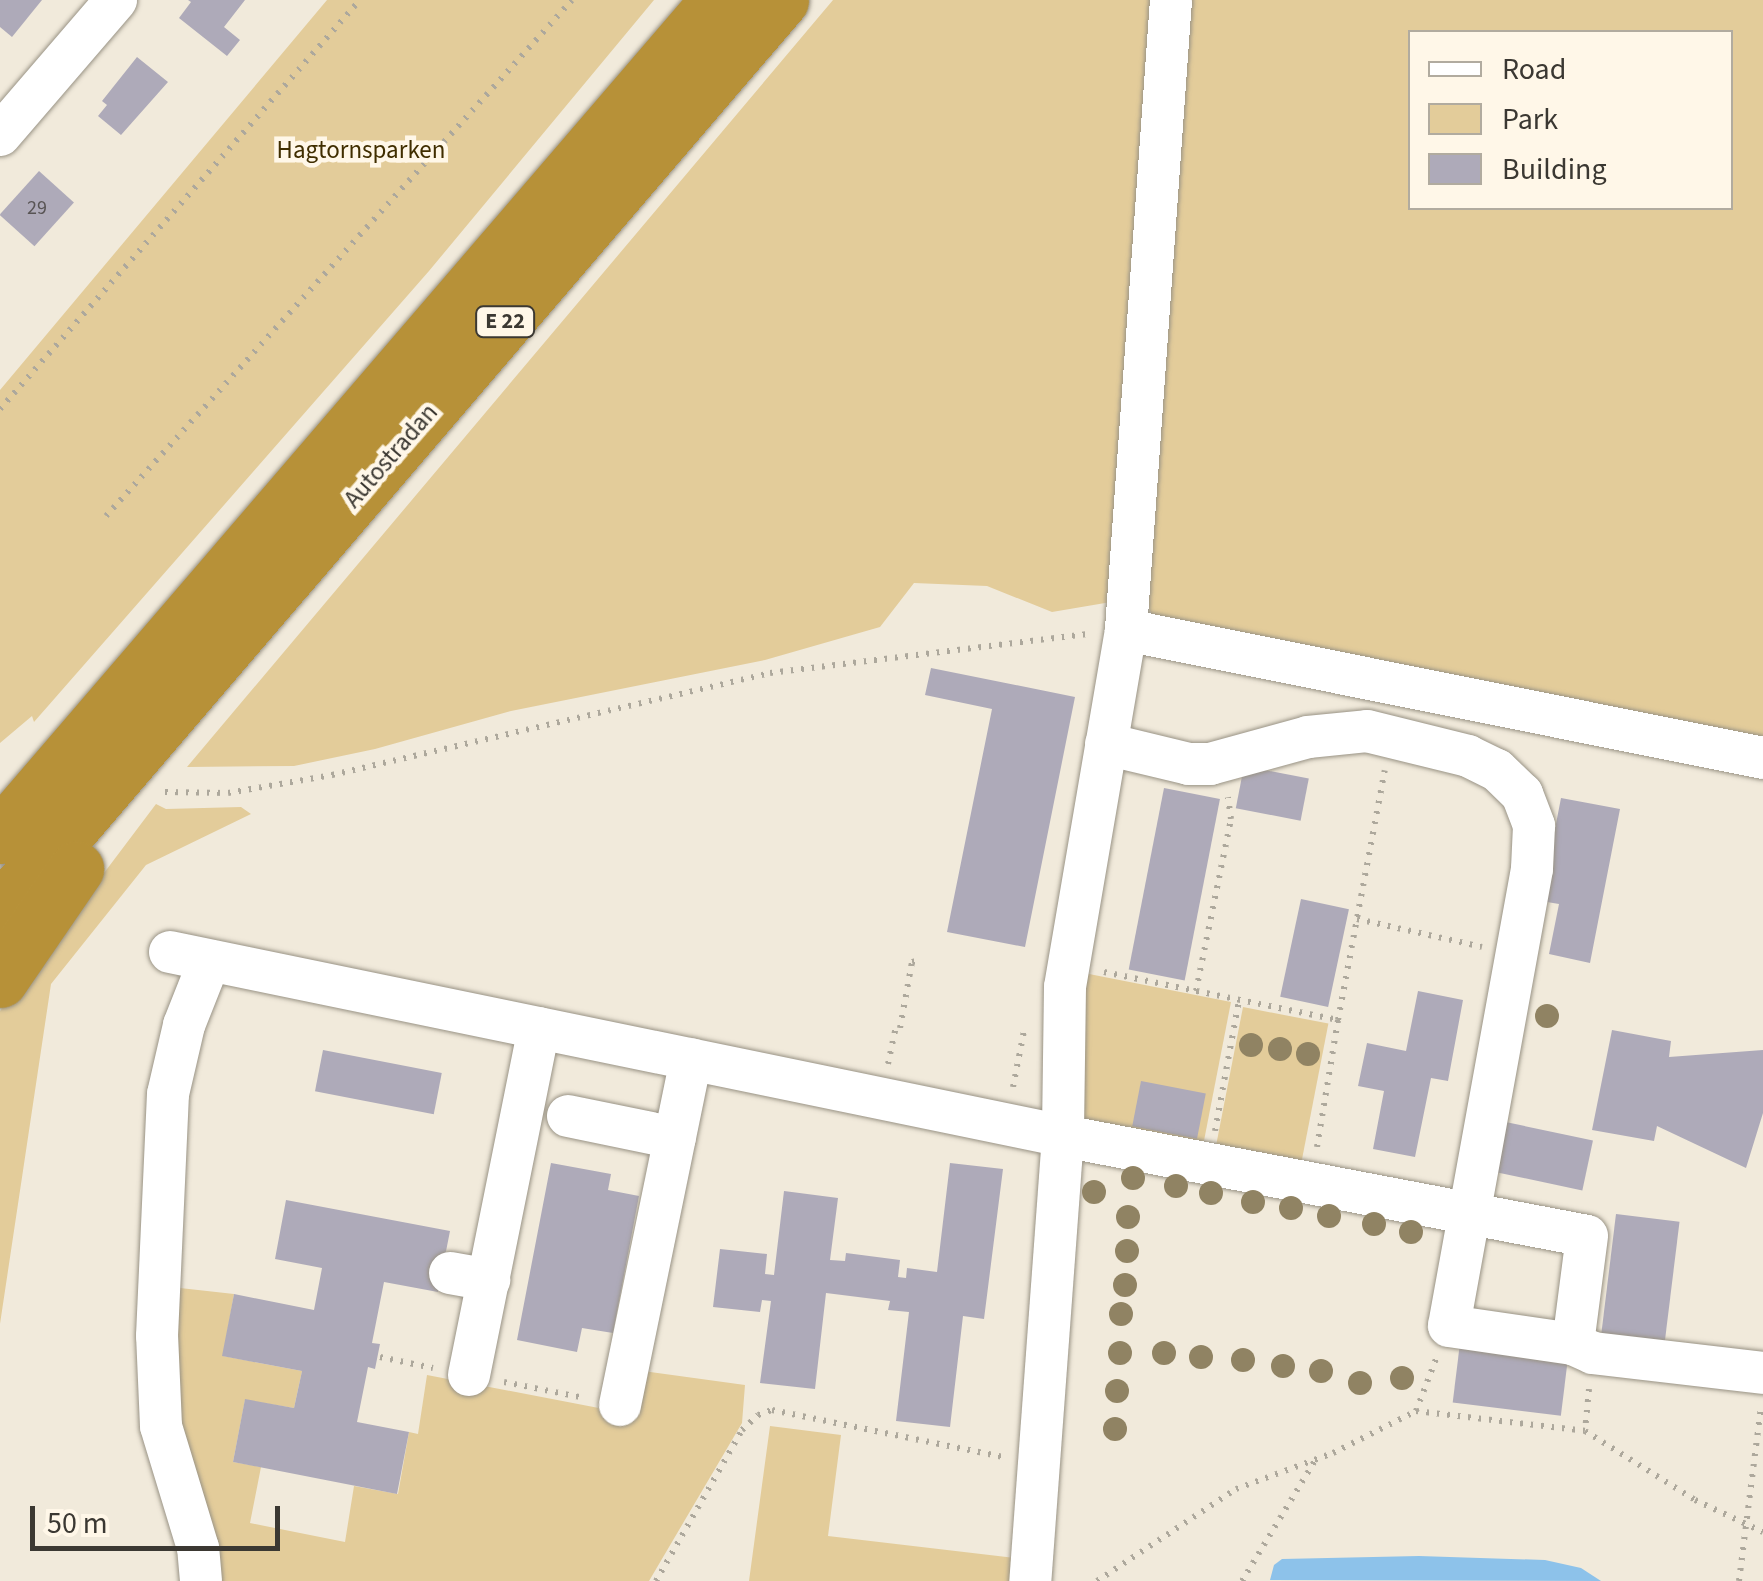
<!DOCTYPE html>
<style>
body{margin:0}
#map{position:relative;width:1763px;height:1581px;overflow:hidden;background:#f1eadb;font-family:"Source Sans 3",sans-serif}
div>[style]{position:absolute}
.green>*{inset:0;background:#e3cc9a;transform-origin:0 0}
.water>*{inset:0;background:#8dc2ea}
.building>*{inset:0;background:#aeaab9;transform-origin:0 0}
.path>*{height:6px;margin-top:-3px;transform-origin:0;background:repeating-linear-gradient(90deg,#ada89c 0 2.5px,transparent 0 10.5px)}
.roads{filter:drop-shadow(0 0 2px #999385) drop-shadow(0 0 2px #999385)}
.minor>*{height:42px;margin:-21px;padding:0 21px;transform-origin:21px;border-radius:21px;background:#fff}
.highway>*{height:55px;margin:-27.5px;padding:0 27.5px;transform-origin:27.5px;border-radius:27.5px;background:#b79138}
.trees>*{width:24px;height:24px;margin:-12px;border-radius:50%;background:#908363}
span{translate:-50% -50%;white-space:nowrap;text-align:center;line-height:1.15;-webkit-text-stroke:9px #fff7e8;paint-order:stroke}
.number-label{font-size:20px;color:#585454}
.number-label span{-webkit-text-stroke-width:0}
.shield-label span{padding:2px 8px;background:#fff7e8;border:2px solid;border-radius:8px;-webkit-text-stroke-width:0}
.shield-label{font-size:22px;color:#3b3832;font-weight:700}
.park-label{font-size:25px;color:#402e00}
.street-label{font-size:25px;color:#3b3832}
.legend{position:absolute;left:1408px;top:30px;width:325px;height:180px;box-sizing:border-box;background:#fff7e8;border:2px solid #b1ab9f;margin:0;padding:12px 18px;list-style:none;font-size:30px;color:#3b3832}
.legend li{display:flex;align-items:center;gap:20px;height:50px}
.legend b{width:50px;border:2px solid #b1ab9f}
.scale{position:absolute;left:30px;top:1506px;width:250px;height:45px;box-sizing:border-box;border:5px solid #3b3832;border-top:0;padding-left:12px;font-size:30px;line-height:35px;white-space:nowrap;color:#3b3832;-webkit-text-stroke:8px #fff7e8;paint-order:stroke}
</style>
<div id="map">
<div class="green">
<i style="clip-path:polygon(327px 0,654px 0,429px 271px,34px 722px,32px 716px,0 743px,0 390px)"></i>
<i style="clip-path:polygon(833px 0,1164px 0,1111px 602px,1052px 612px,987px 586px,914px 583px,880px 627px,765px 660px,511px 711px,375px 749px,294px 766px,187px 767px)"></i>
<i style="clip-path:polygon(evenodd,1190px 0,1763px 0,1763px 745px,1154px 621px,1143px 592px,1190px 0,1410px 32px,1730px 32px,1730px 208px,1410px 208px,1410px 32px)"></i>
<i style="clip-path:polygon(156px 804px,166px 809px,241px 807px,251px 814px,146px 865px,51px 984px,0 1324px,0 1011px)"></i>
<i style="clip-path:polygon(1084px 973px,1231px 1002px,1202px 1151px,1090px 1130px,1077px 1116px)"></i>
<i style="left:1243px;top:1007px;width:87px;height:149px;rotate:11deg"></i>
<i style="clip-path:polygon(171px 1287px,234px 1294px,223px 1356px,302px 1371px,294px 1408px,245px 1400px,233px 1462px,261px 1467px,250px 1523px,345px 1542px,354px 1486px,398px 1494px,409px 1432px,418px 1434px,427px 1375px,635px 1415px,643px 1371px,745px 1385px,742px 1423px,649px 1581px,210px 1581px,183px 1468px)"></i>
<i style="clip-path:polygon(770px 1426px,841px 1435px,828px 1536px,1015px 1558px,1014px 1581px,749px 1581px)"></i>
</div>
<div class="water">
<i style="clip-path:polygon(1419px 1556px,1545px 1560px,1581px 1568px,1601px 1581px,1270px 1580px,1274px 1565px,1282px 1559px)"></i>
</div>
<div class="building">
<i style="clip-path:polygon(0 0,42px 0,12px 37px,0 27px)"></i>
<i style="clip-path:polygon(188px 0,245px 0,224px 27px,240px 40px,227px 56px,179px 18px,191px 2px)"></i>
<i style="clip-path:polygon(137px 57px,168px 82px,121px 135px,98px 116px,107px 105px,102px 101px)"></i>
<i style="left:39px;top:171px;width:47px;height:59px;rotate:42deg"></i>
<i style="clip-path:polygon(931px 668px,1075px 697px,1025px 947px,947px 932px,992px 709px,925px 695px)"></i>
<i style="left:1244px;top:766px;width:66px;height:43px;rotate:11deg"></i>
<i style="left:1164px;top:788px;width:57px;height:185px;rotate:11deg"></i>
<i style="clip-path:polygon(1561px 798px,1620px 809px,1590px 963px,1549px 954px,1559px 904px,1541px 901px)"></i>
<i style="left:1301px;top:899px;width:49px;height:100px;rotate:12deg"></i>
<i style="clip-path:polygon(1418px 991px,1463px 1000px,1448px 1081px,1431px 1078px,1415px 1157px,1373px 1149px,1384px 1091px,1358px 1086px,1367px 1043px,1406px 1051px)"></i>
<i style="clip-path:polygon(1612px 1030px,1671px 1041px,1669px 1057px,1763px 1050px,1763px 1113px,1746px 1168px,1657px 1126px,1654px 1141px,1592px 1130px)"></i>
<i style="left:323px;top:1050px;width:121px;height:42px;rotate:11deg"></i>
<i style="left:1141px;top:1081px;width:66px;height:46px;rotate:11deg"></i>
<i style="left:1501px;top:1121px;width:94px;height:51px;rotate:12deg"></i>
<i style="clip-path:polygon(551px 1163px,611px 1174px,608px 1190px,639px 1196px,613px 1333px,582px 1328px,577px 1352px,517px 1340px)"></i>
<i style="clip-path:polygon(950px 1163px,1003px 1169px,984px 1319px,963px 1316px,950px 1427px,896px 1421px,909px 1312px,888px 1310px,890px 1301px,826px 1293px,815px 1389px,760px 1383px,771px 1301px,762px 1300px,760px 1312px,713px 1307px,720px 1249px,767px 1254px,765px 1274px,774px 1275px,784px 1191px,838px 1198px,830px 1260px,845px 1261px,846px 1253px,900px 1260px,898px 1277px,906px 1278px,907px 1268px,937px 1272px)"></i>
<i style="clip-path:polygon(286px 1200px,450px 1231px,438px 1292px,384px 1282px,372px 1343px,380px 1344px,375px 1369px,368px 1367px,357px 1422px,409px 1432px,397px 1494px,233px 1462px,245px 1399px,294px 1408px,302px 1371px,222px 1356px,234px 1294px,314px 1310px,322px 1268px,275px 1259px)"></i>
<i style="left:1616px;top:1214px;width:64px;height:129px;rotate:7deg"></i>
<i style="left:1460px;top:1343px;width:109px;height:60px;rotate:7deg"></i>
</div>
<div class="path">
<i style="left:0;top:409px;width:545px;rotate:-48.65deg"></i>
<i style="left:106px;top:516px;width:695px;rotate:-47.91deg"></i>
<i style="left:165px;top:792px;width:63px;rotate:0.9deg"></i>
<i style="left:228px;top:793px;width:106px;rotate:-9.8deg"></i>
<i style="left:332px;top:775px;width:450px;rotate:-13.1deg"></i>
<i style="left:770px;top:673px;width:320px;rotate:-7deg"></i>
<i style="left:1357px;top:919px;width:128px;rotate:12.6deg"></i>
<i style="left:1104px;top:972px;width:239px;rotate:11.6deg"></i>
<i style="left:1338px;top:1020px;width:254px;rotate:-79.4deg"></i>
<i style="left:1196px;top:991px;width:176px;rotate:-78.5deg"></i>
<i style="left:1231px;top:819px;width:22px;rotate:-98deg"></i>
<i style="left:900px;top:1028px;width:67px;rotate:-79.7deg"></i>
<i style="left:912px;top:962px;width:10px;rotate:-17deg"></i>
<i style="left:888px;top:1064px;width:38px;rotate:-78deg"></i>
<i style="left:1013px;top:1087px;width:62px;rotate:-78.9deg"></i>
<i style="left:1215px;top:1131px;width:133px;rotate:-79.6deg"></i>
<i style="left:1317px;top:1147px;width:129px;rotate:-80.6deg"></i>
<i style="left:380px;top:1357px;width:54px;rotate:11.7deg"></i>
<i style="left:504px;top:1382px;width:83px;rotate:11.2deg"></i>
<i style="left:1589px;top:1389px;width:42px;rotate:95.4deg"></i>
<i style="left:1585px;top:1431px;width:130px;rotate:32.1deg"></i>
<i style="left:1695px;top:1500px;width:75px;rotate:25.2deg"></i>
<i style="left:1416px;top:1411px;width:170px;rotate:6.7deg"></i>
<i style="left:656px;top:1581px;width:174px;rotate:-60.3deg"></i>
<i style="left:742px;top:1430px;width:22px;rotate:-43deg"></i>
<i style="left:758px;top:1415px;width:15px;rotate:-20deg"></i>
<i style="left:772px;top:1410px;width:236px;rotate:11.5deg"></i>
<i style="left:1097px;top:1581px;width:167px;rotate:-33.5deg"></i>
<i style="left:1236px;top:1489px;width:103px;rotate:-20.4deg"></i>
<i style="left:1333px;top:1453px;width:93px;rotate:-26.8deg"></i>
<i style="left:1416px;top:1411px;width:56px;rotate:-69deg"></i>
<i style="left:1242px;top:1581px;width:143px;rotate:-58.8deg"></i>
<i style="left:1739px;top:1581px;width:176px;rotate:-82.8deg"></i>
</div>
<div class="roads">
<div class="minor">
<i style="left:1171px;top:0;width:632px;rotate:94.09deg"></i>
<i style="left:1126px;top:630px;width:650px;rotate:11.36deg"></i>
<i style="left:0;top:135px;width:178px;rotate:-49.3deg"></i>
<i style="left:1126px;top:630px;width:362px;rotate:99.7deg"></i>
<i style="left:1065px;top:987px;width:149px;rotate:90.8deg"></i>
<i style="left:1063px;top:1136px;width:533px;rotate:10.8deg"></i>
<i style="left:1587px;top:1236px;width:109px;rotate:97.4deg"></i>
<i style="left:1573px;top:1344px;width:22px;rotate:24deg"></i>
<i style="left:1593px;top:1353px;width:171px;rotate:6.7deg"></i>
<i style="left:1106px;top:744px;width:85px;rotate:13.5deg"></i>
<i style="left:1189px;top:764px;width:21px"></i>
<i style="left:1210px;top:764px;width:102px;rotate:-15.4deg"></i>
<i style="left:1308px;top:737px;width:59px;rotate:-5.8deg"></i>
<i style="left:1367px;top:731px;width:104px;rotate:13.9deg"></i>
<i style="left:1468px;top:756px;width:32px;rotate:26deg"></i>
<i style="left:1497px;top:770px;width:35px;rotate:44deg"></i>
<i style="left:1522px;top:794px;width:34px;rotate:69deg"></i>
<i style="left:1534px;top:826px;width:43px;rotate:92.7deg"></i>
<i style="left:1532px;top:869px;width:464px;rotate:100.3deg"></i>
<i style="left:1449px;top:1326px;width:125px;rotate:8.3deg"></i>
<i style="left:170px;top:952px;width:912px;rotate:11.64deg"></i>
<i style="left:1063px;top:1136px;width:446px;rotate:94.2deg"></i>
<i style="left:568px;top:1116px;width:109px;rotate:11.6deg"></i>
<i style="left:450px;top:1273px;width:40px;rotate:10deg"></i>
<i style="left:469px;top:1375px;width:354px;rotate:-78.6deg"></i>
<i style="left:620px;top:1405px;width:353px;rotate:-78.4deg"></i>
<i style="left:201px;top:1581px;width:33px;rotate:-95deg"></i>
<i style="left:198px;top:1548px;width:127px;rotate:-106.9deg"></i>
<i style="left:161px;top:1426px;width:90px;rotate:-92.5deg"></i>
<i style="left:157px;top:1336px;width:242px;rotate:-87.4deg"></i>
<i style="left:168px;top:1094px;width:71px;rotate:-76.9deg"></i>
<i style="left:184px;top:1025px;width:68px;rotate:-68.4deg"></i>
</div>
<div class="highway">
<i style="left:0;top:836px;width:1102px;rotate:-49.34deg"></i>
<i style="left:0;top:911px;width:1200px;rotate:-49.39deg"></i>
<i style="left:0;top:980px;width:135px;rotate:-55.6deg"></i>
</div>
</div>
<div class="trees">
<i style="left:1547px;top:1016px"></i>
<i style="left:1251px;top:1045px"></i>
<i style="left:1280px;top:1049px"></i>
<i style="left:1308px;top:1054px"></i>
<i style="left:1133px;top:1178px"></i>
<i style="left:1176px;top:1186px"></i>
<i style="left:1094px;top:1192px"></i>
<i style="left:1211px;top:1193px"></i>
<i style="left:1253px;top:1202px"></i>
<i style="left:1291px;top:1208px"></i>
<i style="left:1329px;top:1216px"></i>
<i style="left:1128px;top:1217px"></i>
<i style="left:1374px;top:1224px"></i>
<i style="left:1411px;top:1232px"></i>
<i style="left:1127px;top:1251px"></i>
<i style="left:1125px;top:1285px"></i>
<i style="left:1121px;top:1314px"></i>
<i style="left:1120px;top:1353px"></i>
<i style="left:1164px;top:1353px"></i>
<i style="left:1201px;top:1357px"></i>
<i style="left:1243px;top:1360px"></i>
<i style="left:1283px;top:1366px"></i>
<i style="left:1321px;top:1371px"></i>
<i style="left:1402px;top:1378px"></i>
<i style="left:1360px;top:1383px"></i>
<i style="left:1117px;top:1391px"></i>
<i style="left:1115px;top:1429px"></i>
</div>
<div class="number-label">
<span style="left:37px;top:208px">29</span>
</div>
<div class="shield-label">
<span style="left:505px;top:322px">E 22</span>
</div>
<div class="park-label">
<span style="left:361px;top:150px">Hagtornsparken</span>
</div>
<div class="street-label">
<span style="left:391px;top:456px;rotate:-49deg">Autostradan</span>
</div>
<ul class="legend">
<li><b style="height:12px;background:#fff"></b>Road</li>
<li><b style="height:28px;background:#e3cc9a"></b>Park</li>
<li><b style="height:28px;background:#aeaab9"></b>Building</li>
</ul>
<div class="scale">50 m</div>
</div>
